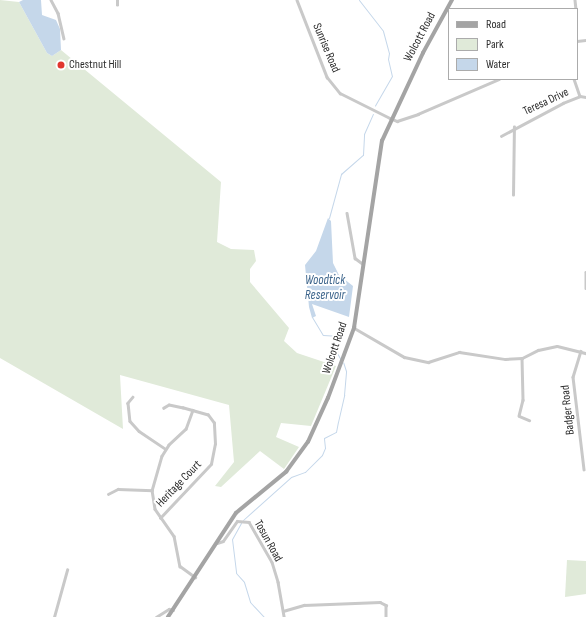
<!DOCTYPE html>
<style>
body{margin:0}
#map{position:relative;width:586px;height:617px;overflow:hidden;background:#fff;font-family:"Sofia Sans Condensed",sans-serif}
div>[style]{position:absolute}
.green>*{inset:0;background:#e0ead9}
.water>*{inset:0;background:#c5d7ea}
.stream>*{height:1px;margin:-0.5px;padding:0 0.5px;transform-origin:0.5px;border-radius:0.5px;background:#c5d7ea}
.minor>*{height:2.5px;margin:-1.25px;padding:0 1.25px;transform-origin:1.25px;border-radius:1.25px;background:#c9c9c9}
.tertiary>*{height:3px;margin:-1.5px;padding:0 1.5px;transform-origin:1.5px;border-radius:1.5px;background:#c9c9c9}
.primary>*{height:3.5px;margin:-1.75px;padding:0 1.75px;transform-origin:1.75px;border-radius:1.75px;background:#a4a4a4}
.dots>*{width:11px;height:11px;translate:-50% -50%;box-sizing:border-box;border:2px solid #fff;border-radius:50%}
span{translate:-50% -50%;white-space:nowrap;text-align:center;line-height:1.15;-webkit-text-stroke:4px #fff;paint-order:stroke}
.street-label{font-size:12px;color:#2c2c2c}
.poi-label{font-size:12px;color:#2c2c2c}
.left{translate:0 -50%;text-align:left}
.water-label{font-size:13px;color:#3c648b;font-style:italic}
.legend{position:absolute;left:448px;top:8px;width:130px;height:72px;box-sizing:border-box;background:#fff;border:1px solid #ababab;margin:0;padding:5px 7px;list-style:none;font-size:12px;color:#2c2c2c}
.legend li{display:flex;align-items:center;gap:8px;height:20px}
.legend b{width:20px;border:1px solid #ababab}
</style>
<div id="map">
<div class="green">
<i style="clip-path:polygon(0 0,19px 2px,47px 53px,52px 56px,61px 50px,221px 182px,217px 242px,231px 249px,254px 250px,256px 261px,250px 269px,250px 282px,289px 328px,284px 341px,297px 353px,336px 366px,311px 426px,281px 423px,276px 437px,299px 447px,284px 469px,260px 451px,221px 487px,215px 486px,234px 462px,229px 405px,120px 375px,123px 429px,0 358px)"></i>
<i style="clip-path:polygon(567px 560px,586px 561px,586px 594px,565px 597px)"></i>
</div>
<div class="water">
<i style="clip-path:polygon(23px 0,41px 0,42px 15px,56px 20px,60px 29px,61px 50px,52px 56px,47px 53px,19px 2px)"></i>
<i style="clip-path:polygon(328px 218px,331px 221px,333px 263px,339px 275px,353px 286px,349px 317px,312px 304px,316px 316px,312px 318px,309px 307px,305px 265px,316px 251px)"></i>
</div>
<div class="stream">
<i style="left:359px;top:0;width:39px;rotate:52deg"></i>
<i style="left:383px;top:31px;width:23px;rotate:75deg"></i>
<i style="left:389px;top:53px;width:6px;rotate:99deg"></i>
<i style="left:388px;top:59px;width:17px;rotate:77deg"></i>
<i style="left:392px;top:76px;width:34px;rotate:120deg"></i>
<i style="left:329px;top:218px;width:46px;rotate:-74.7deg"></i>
<i style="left:341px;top:174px;width:29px;rotate:-41deg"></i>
<i style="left:363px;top:155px;width:21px;rotate:-87deg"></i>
<i style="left:364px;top:134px;width:22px;rotate:-66deg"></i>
<i style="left:312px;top:317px;width:21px;rotate:59deg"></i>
<i style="left:323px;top:335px;width:17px;rotate:3deg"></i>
<i style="left:340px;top:336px;width:17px;rotate:100deg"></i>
<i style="left:337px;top:353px;width:8px;rotate:60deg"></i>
<i style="left:243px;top:520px;width:64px;rotate:-41.9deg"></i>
<i style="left:291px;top:477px;width:15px;rotate:-20deg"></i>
<i style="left:305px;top:472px;width:24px;rotate:-45deg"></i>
<i style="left:322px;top:455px;width:8px;rotate:-67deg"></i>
<i style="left:325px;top:448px;width:10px;rotate:-96deg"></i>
<i style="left:324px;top:438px;width:13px;rotate:-27deg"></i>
<i style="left:336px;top:432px;width:10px;rotate:-79deg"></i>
<i style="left:338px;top:422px;width:28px;rotate:-77deg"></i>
<i style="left:344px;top:395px;width:24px;rotate:-85deg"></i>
<i style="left:346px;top:371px;width:9px;rotate:-108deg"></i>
<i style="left:241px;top:523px;width:18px;rotate:119deg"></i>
<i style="left:232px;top:539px;width:34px;rotate:83deg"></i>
<i style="left:236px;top:573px;width:12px;rotate:48deg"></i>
<i style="left:244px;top:582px;width:21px;rotate:73deg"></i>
<i style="left:250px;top:602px;width:21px;rotate:47deg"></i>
</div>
<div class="minor">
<i style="left:51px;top:0;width:15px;rotate:62deg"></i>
<i style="left:58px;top:13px;width:26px;rotate:77deg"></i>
<i style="left:297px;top:0;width:83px;rotate:68.7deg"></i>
<i style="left:327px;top:77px;width:21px;rotate:51deg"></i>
<i style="left:340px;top:93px;width:56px;rotate:26.6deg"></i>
<i style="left:390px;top:118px;width:8px;rotate:23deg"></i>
<i style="left:397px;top:121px;width:22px;rotate:-18deg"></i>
<i style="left:418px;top:114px;width:88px;rotate:-23.4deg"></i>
<i style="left:575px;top:0;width:9px;rotate:84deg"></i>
<i style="left:117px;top:5px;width:5px;rotate:-90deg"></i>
<i style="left:577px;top:41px;width:9px;rotate:-6deg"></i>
<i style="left:574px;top:79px;width:18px;rotate:71deg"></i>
<i style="left:501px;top:136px;width:70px;rotate:-28deg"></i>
<i style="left:563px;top:103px;width:18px;rotate:-22deg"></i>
<i style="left:580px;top:96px;width:6px;rotate:9deg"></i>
<i style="left:513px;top:195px;width:68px;rotate:-89.2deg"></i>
<i style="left:347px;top:213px;width:46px;rotate:79.9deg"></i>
<i style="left:355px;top:258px;width:10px;rotate:37deg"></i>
<i style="left:586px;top:272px;width:16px;rotate:90deg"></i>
<i style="left:581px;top:351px;width:27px;rotate:107deg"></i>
<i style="left:573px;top:377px;width:93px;rotate:83.2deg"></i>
<i style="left:522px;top:358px;width:42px;rotate:88.6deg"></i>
<i style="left:523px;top:400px;width:16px;rotate:104deg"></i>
<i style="left:519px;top:416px;width:11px;rotate:22deg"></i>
<i style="left:133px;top:397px;width:8px;rotate:130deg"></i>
<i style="left:128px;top:403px;width:18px;rotate:84deg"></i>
<i style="left:130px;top:421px;width:13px;rotate:48deg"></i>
<i style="left:139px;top:431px;width:32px;rotate:34deg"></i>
<i style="left:193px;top:410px;width:20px;rotate:110deg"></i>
<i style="left:186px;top:429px;width:23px;rotate:137deg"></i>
<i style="left:169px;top:445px;width:13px;rotate:122deg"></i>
<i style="left:162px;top:456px;width:35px;rotate:106deg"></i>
<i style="left:152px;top:490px;width:19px;rotate:81deg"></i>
<i style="left:155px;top:509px;width:33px;rotate:55deg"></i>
<i style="left:174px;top:536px;width:31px;rotate:79deg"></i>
<i style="left:180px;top:566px;width:19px;rotate:36deg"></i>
<i style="left:108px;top:494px;width:11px;rotate:-27deg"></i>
<i style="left:118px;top:489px;width:34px;rotate:2deg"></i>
<i style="left:160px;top:518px;width:74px;rotate:-46.6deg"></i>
<i style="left:211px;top:464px;width:20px;rotate:-79deg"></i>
<i style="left:215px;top:444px;width:21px;rotate:-93deg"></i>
<i style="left:214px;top:423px;width:10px;rotate:-127deg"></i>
<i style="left:208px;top:415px;width:26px;rotate:-164deg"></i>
<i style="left:183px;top:408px;width:14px;rotate:-168deg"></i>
<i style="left:169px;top:405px;width:6px;rotate:149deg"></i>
<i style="left:217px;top:543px;width:6px;rotate:-18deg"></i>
<i style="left:223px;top:541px;width:24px;rotate:-55deg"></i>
<i style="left:237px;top:521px;width:12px;rotate:5deg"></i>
<i style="left:249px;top:522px;width:46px;rotate:60.1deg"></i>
<i style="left:272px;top:562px;width:21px;rotate:73deg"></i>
<i style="left:278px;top:582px;width:36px;rotate:80deg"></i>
<i style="left:283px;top:611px;width:22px;rotate:-16deg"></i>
<i style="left:304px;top:605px;width:76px;rotate:-2.3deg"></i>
<i style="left:380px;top:602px;width:7px;rotate:27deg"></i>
<i style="left:386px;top:605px;width:12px;rotate:90deg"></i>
<i style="left:54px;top:617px;width:49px;rotate:-74.5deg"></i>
<i style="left:156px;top:617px;width:15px;rotate:-32deg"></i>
<i style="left:169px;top:609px;width:4px;rotate:14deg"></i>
</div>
<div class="tertiary">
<i style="left:354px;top:328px;width:58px;rotate:30.1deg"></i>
<i style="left:404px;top:357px;width:25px;rotate:12deg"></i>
<i style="left:428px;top:362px;width:33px;rotate:-18deg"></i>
<i style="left:459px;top:352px;width:47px;rotate:8.7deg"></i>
<i style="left:505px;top:359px;width:17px;rotate:-3deg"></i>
<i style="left:522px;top:358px;width:18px;rotate:-27deg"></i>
<i style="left:538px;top:350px;width:19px;rotate:-12deg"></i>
<i style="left:557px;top:346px;width:30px;rotate:14deg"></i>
</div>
<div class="primary">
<i style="left:168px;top:617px;width:124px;rotate:-56.8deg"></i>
<i style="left:236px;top:513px;width:65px;rotate:-39.4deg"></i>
<i style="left:286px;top:472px;width:37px;rotate:-54deg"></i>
<i style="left:308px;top:442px;width:48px;rotate:-65.6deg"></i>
<i style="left:328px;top:398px;width:75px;rotate:-69.6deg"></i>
<i style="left:354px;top:328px;width:189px;rotate:-81.5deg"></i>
<i style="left:382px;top:141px;width:97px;rotate:-65deg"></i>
<i style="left:423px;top:53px;width:60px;rotate:-61.3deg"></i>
</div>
<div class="dots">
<i style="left:61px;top:65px;background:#e1362f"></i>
</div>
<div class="street-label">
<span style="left:420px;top:37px;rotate:-62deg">Wolcott Road</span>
<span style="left:326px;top:48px;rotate:67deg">Sunrise Road</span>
<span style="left:546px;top:102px;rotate:-25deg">Teresa Drive</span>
<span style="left:335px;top:348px;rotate:-71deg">Wolcott Road</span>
<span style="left:568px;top:410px;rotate:-96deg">Badger Road</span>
<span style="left:179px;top:484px;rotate:-46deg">Heritage Court</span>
<span style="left:268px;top:541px;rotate:61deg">Tosun Road</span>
</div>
<div class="poi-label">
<span class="left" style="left:69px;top:65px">Chestnut Hill</span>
</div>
<div class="water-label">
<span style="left:325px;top:288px">Woodtick<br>Reservoir</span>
</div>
<ul class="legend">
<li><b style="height:5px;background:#a4a4a4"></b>Road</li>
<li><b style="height:11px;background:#e0ead9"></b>Park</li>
<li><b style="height:11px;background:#c5d7ea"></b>Water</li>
</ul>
</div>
